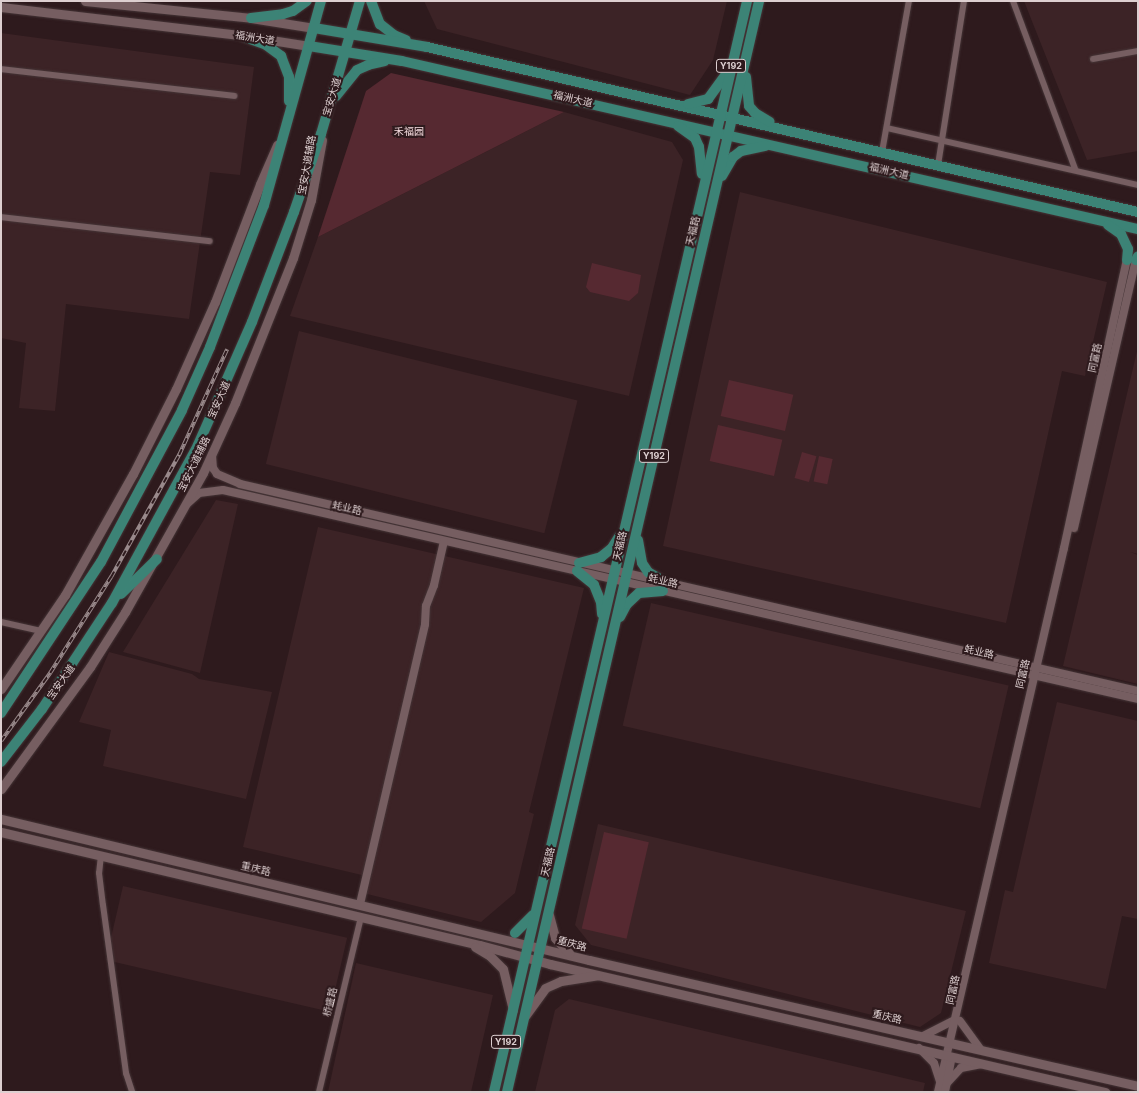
<!DOCTYPE html>
<meta charset="utf-8">
<style>
body{margin:0}
#map{position:relative;width:1139px;height:1093px;overflow:hidden;background:#2e1a1d;font-family:Inter,"Noto Sans SC",sans-serif}
div>[style]{position:absolute}
.built>*{inset:0;background:#3c2326;transform-origin:0 0}
.green>*{inset:0;background:#562931;transform-origin:0 0}
.roads{filter:drop-shadow(0 0 1px #453537) drop-shadow(0 0 1px #453537)}
.minor>*{height:6px;margin:-3px;padding:0 3px;transform-origin:3px;border-radius:3px;background:#765e61}
.tertiary>*{height:8px;margin:-4px;padding:0 4px;transform-origin:4px;border-radius:4px;background:#765e61}
.secondary>*{height:9px;margin:-4.5px;padding:0 4.5px;transform-origin:4.5px;border-radius:4.5px;background:#765e61}
.primary>*{height:10px;margin:-5px;padding:0 5px;transform-origin:5px;border-radius:5px;background:#3c8376}
.rail>*{height:3.5px;margin-top:-1.75px;transform-origin:0;background:repeating-linear-gradient(90deg,#2e1a1d 0 6px,#99898b 0 12px);box-sizing:border-box;border-block:1px solid #99898b}
span{translate:-50% -50%;white-space:nowrap;text-align:center;line-height:1.15;-webkit-text-stroke:4px #2e1a1d;paint-order:stroke}
.shield-label span{padding:1px 3px;background:#2e1a1d;border:1px solid;border-radius:3px;-webkit-text-stroke-width:0}
.shield-label{font-size:9px;color:#ddcfd0;font-weight:700}
.street-label{font-size:10px;color:#ddcfd0}
.park-label{font-size:10px;color:#f4dbde}
.frame{position:absolute;inset:0;border:2px solid #ddcfd0;pointer-events:none}
</style>
<div id="map">
<div class="built">
<i style="clip-path:polygon(424px 1px,727px 1px,713px 60px,690px 95px,437px 29px)"></i>
<i style="clip-path:polygon(1024px 1px,1138px 1px,1138px 151px,1087px 160px)"></i>
<i style="clip-path:polygon(1px 33px,254px 67px,240px 175px,210px 172px,189px 319px,66px 304px,55px 411px,19px 408px,26px 343px,1px 338px)"></i>
<i style="clip-path:polygon(564px 112px,672px 142px,683px 160px,629px 396px,290px 316px,318px 237px)"></i>
<i style="clip-path:polygon(740px 192px,1107px 282px,1085px 376px,1062px 371px,1006px 623px,663px 546px)"></i>
<i style="left:299px;top:331px;width:287px;height:137px;rotate:14deg"></i>
<i style="clip-path:polygon(1138px 347px,1138px 554px,1130px 552px,1138px 555px,1138px 684px,1063px 666px)"></i>
<i style="clip-path:polygon(216px 500px,238px 504px,200px 673px,123px 652px)"></i>
<i style="clip-path:polygon(318px 527px,584px 588px,529px 812px,534px 814px,515px 893px,481px 922px,363px 893px,366px 876px,243px 847px)"></i>
<i style="left:651px;top:603px;width:367px;height:126px;rotate:13deg"></i>
<i style="clip-path:polygon(109px 652px,192px 674px,199px 679px,272px 692px,246px 799px,103px 766px,111px 730px,79px 722px)"></i>
<i style="clip-path:polygon(1057px 702px,1138px 721px,1138px 919px,1122px 916px,1106px 989px,989px 963px,1005px 890px,1013px 892px)"></i>
<i style="clip-path:polygon(598px 824px,966px 911px,941px 1013px,920px 1027px,591px 945px,575px 925px)"></i>
<i style="left:123px;top:886px;width:230px;height:76px;rotate:13deg"></i>
<i style="clip-path:polygon(356px 963px,493px 995px,471px 1092px,328px 1092px)"></i>
<i style="clip-path:polygon(569px 999px,925px 1083px,923px 1092px,535px 1092px,555px 1010px)"></i>
</div>
<div class="green">
<i style="clip-path:polygon(391px 73px,564px 112px,318px 237px,366px 91px)"></i>
<i style="clip-path:polygon(592px 263px,641px 275px,638px 293px,629px 301px,590px 292px,586px 287px)"></i>
<i style="left:729px;top:380px;width:66px;height:37px;rotate:13deg"></i>
<i style="left:718px;top:425px;width:66px;height:37px;rotate:13deg"></i>
<i style="left:802px;top:452px;width:15px;height:27px;rotate:16deg"></i>
<i style="left:819px;top:456px;width:14px;height:26px;rotate:12deg"></i>
<i style="left:604px;top:832px;width:46px;height:99px;rotate:13deg"></i>
</div>
<div class="roads">
<div class="minor">
<i style="left:1013px;top:1px;width:179px;rotate:69.7deg"></i>
<i style="left:1093px;top:59px;width:46px;rotate:-10.1deg"></i>
<i style="left:1px;top:69px;width:235px;rotate:6.6deg"></i>
<i style="left:887px;top:128px;width:257px;rotate:12.8deg"></i>
<i style="left:882px;top:152px;width:153px;rotate:-79.9deg"></i>
<i style="left:938px;top:165px;width:166px;rotate:-81deg"></i>
<i style="left:1px;top:217px;width:210px;rotate:6.6deg"></i>
<i style="left:1px;top:622px;width:41px;rotate:12.7deg"></i>
<i style="left:101px;top:855px;width:18px;rotate:96deg"></i>
<i style="left:99px;top:873px;width:32px;rotate:83deg"></i>
<i style="left:103px;top:905px;width:170px;rotate:82.2deg"></i>
<i style="left:126px;top:1073px;width:20px;rotate:72deg"></i>
<i style="left:319px;top:1092px;width:180px;rotate:-76.5deg"></i>
</div>
<div class="tertiary">
<i style="left:212px;top:455px;width:13px;rotate:86deg"></i>
<i style="left:213px;top:468px;width:7px;rotate:56deg"></i>
<i style="left:217px;top:474px;width:25px;rotate:23deg"></i>
<i style="left:240px;top:484px;width:922px;rotate:12.98deg"></i>
<i style="left:188px;top:503px;width:15px;rotate:-42deg"></i>
<i style="left:199px;top:493px;width:24px;rotate:-7deg"></i>
<i style="left:223px;top:490px;width:939px;rotate:12.87deg"></i>
<i style="left:1074px;top:528px;width:275px;rotate:-77deg"></i>
<i style="left:360px;top:904px;width:287px;rotate:-76.9deg"></i>
<i style="left:425px;top:624px;width:18px;rotate:-87deg"></i>
<i style="left:426px;top:606px;width:22px;rotate:-69deg"></i>
<i style="left:434px;top:585px;width:45px;rotate:-77.2deg"></i>
<i style="left:960px;top:1021px;width:34px;rotate:54deg"></i>
<i style="left:923px;top:1036px;width:37px;rotate:-27deg"></i>
<i style="left:919px;top:1048px;width:21px;rotate:45deg"></i>
<i style="left:934px;top:1063px;width:19px;rotate:72deg"></i>
<i style="left:947px;top:1083px;width:21px;rotate:-47deg"></i>
<i style="left:961px;top:1068px;width:21px;rotate:-11deg"></i>
<i style="left:938px;top:1092px;width:558px;rotate:-76.96deg"></i>
<i style="left:1064px;top:548px;width:295px;rotate:-77.7deg"></i>
<i style="left:945px;top:1092px;width:32px;rotate:-79deg"></i>
</div>
<div class="secondary">
<i style="left:85px;top:1px;width:167px;rotate:5.8deg"></i>
<i style="left:251px;top:18px;width:64px;rotate:9deg"></i>
<i style="left:1px;top:7px;width:240px;rotate:6.7deg"></i>
<i style="left:239px;top:35px;width:71px;rotate:8.9deg"></i>
<i style="left:1px;top:689px;width:114px;rotate:-55.8deg"></i>
<i style="left:65px;top:595px;width:139px;rotate:-60.7deg"></i>
<i style="left:133px;top:474px;width:95px;rotate:-63.2deg"></i>
<i style="left:176px;top:389px;width:95px;rotate:-65.9deg"></i>
<i style="left:215px;top:302px;width:126px;rotate:-69.1deg"></i>
<i style="left:260px;top:184px;width:43px;rotate:-66.4deg"></i>
<i style="left:1px;top:789px;width:151px;rotate:-53.9deg"></i>
<i style="left:90px;top:667px;width:65px;rotate:-57.5deg"></i>
<i style="left:125px;top:612px;width:159px;rotate:-60.7deg"></i>
<i style="left:203px;top:473px;width:77px;rotate:-65.4deg"></i>
<i style="left:235px;top:403px;width:156px;rotate:-68.2deg"></i>
<i style="left:293px;top:258px;width:61px;rotate:-72.8deg"></i>
<i style="left:311px;top:200px;width:61px;rotate:-79.6deg"></i>
<i style="left:1px;top:819px;width:605px;rotate:13.48deg"></i>
<i style="left:589px;top:960px;width:563px;rotate:12.93deg"></i>
<i style="left:1px;top:832px;width:492px;rotate:13.3deg"></i>
<i style="left:480px;top:945px;width:73px;rotate:15.2deg"></i>
<i style="left:550px;top:964px;width:570px;rotate:12.99deg"></i>
<i style="left:549px;top:915px;width:24px;rotate:75deg"></i>
<i style="left:555px;top:938px;width:21px;rotate:47deg"></i>
<i style="left:475px;top:947px;width:17px;rotate:31deg"></i>
<i style="left:490px;top:956px;width:18px;rotate:45deg"></i>
<i style="left:503px;top:969px;width:42px;rotate:76.3deg"></i>
<i style="left:525px;top:1016px;width:34px;rotate:-54deg"></i>
<i style="left:545px;top:988px;width:17px;rotate:-24deg"></i>
<i style="left:561px;top:981px;width:37px;rotate:-9deg"></i>
</div>
<div class="primary">
<i style="left:371px;top:1px;width:25px;rotate:69deg"></i>
<i style="left:380px;top:24px;width:18px;rotate:38deg"></i>
<i style="left:394px;top:35px;width:13px;rotate:23deg"></i>
<i style="left:251px;top:18px;width:32px;rotate:-7deg"></i>
<i style="left:283px;top:14px;width:10px;rotate:-17deg"></i>
<i style="left:293px;top:11px;width:17px;rotate:-36deg"></i>
<i style="left:314px;top:28px;width:115px;rotate:9.5deg"></i>
<i style="left:427px;top:47px;width:730px;rotate:13.07deg"></i>
<i style="left:239px;top:35px;width:29px;rotate:20deg"></i>
<i style="left:266px;top:45px;width:19px;rotate:36deg"></i>
<i style="left:281px;top:56px;width:22px;rotate:69deg"></i>
<i style="left:289px;top:77px;width:24px;rotate:90deg"></i>
<i style="left:309px;top:46px;width:94px;rotate:9.2deg"></i>
<i style="left:402px;top:61px;width:755px;rotate:12.86deg"></i>
<i style="left:746px;top:77px;width:29px;rotate:84deg"></i>
<i style="left:749px;top:106px;width:9px;rotate:49deg"></i>
<i style="left:755px;top:113px;width:17px;rotate:31deg"></i>
<i style="left:336px;top:96px;width:33px;rotate:-51deg"></i>
<i style="left:357px;top:70px;width:12px;rotate:-24deg"></i>
<i style="left:368px;top:65px;width:17px;rotate:-13deg"></i>
<i style="left:688px;top:104px;width:21px;rotate:-14deg"></i>
<i style="left:708px;top:99px;width:29px;rotate:-54deg"></i>
<i style="left:678px;top:126px;width:21px;rotate:35deg"></i>
<i style="left:695px;top:138px;width:10px;rotate:66deg"></i>
<i style="left:699px;top:147px;width:27px;rotate:84deg"></i>
<i style="left:722px;top:176px;width:22px;rotate:-60deg"></i>
<i style="left:733px;top:157px;width:10px;rotate:-37deg"></i>
<i style="left:741px;top:151px;width:25px;rotate:-12deg"></i>
<i style="left:1108px;top:225px;width:16px;rotate:35deg"></i>
<i style="left:1121px;top:234px;width:17px;rotate:65deg"></i>
<i style="left:1128px;top:249px;width:11px;rotate:95deg"></i>
<i style="left:1136px;top:260px;width:4px;rotate:-63deg"></i>
<i style="left:638px;top:540px;width:23px;rotate:80deg"></i>
<i style="left:642px;top:563px;width:11px;rotate:56deg"></i>
<i style="left:648px;top:572px;width:20px;rotate:30deg"></i>
<i style="left:579px;top:563px;width:23px;rotate:-15deg"></i>
<i style="left:601px;top:557px;width:14px;rotate:-39deg"></i>
<i style="left:612px;top:548px;width:13px;rotate:-58deg"></i>
<i style="left:577px;top:571px;width:22px;rotate:39deg"></i>
<i style="left:594px;top:585px;width:18px;rotate:68deg"></i>
<i style="left:601px;top:602px;width:12px;rotate:85deg"></i>
<i style="left:121px;top:594px;width:50px;rotate:-44.2deg"></i>
<i style="left:620px;top:617px;width:15px;rotate:-62deg"></i>
<i style="left:627px;top:604px;width:16px;rotate:-43deg"></i>
<i style="left:639px;top:593px;width:24px;rotate:-5deg"></i>
<i style="left:1px;top:713px;width:181px;rotate:-56.5deg"></i>
<i style="left:101px;top:562px;width:172px;rotate:-61.9deg"></i>
<i style="left:182px;top:410px;width:69px;rotate:-66deg"></i>
<i style="left:210px;top:347px;width:152px;rotate:-69.2deg"></i>
<i style="left:264px;top:205px;width:212px;rotate:-74.4deg"></i>
<i style="left:1px;top:762px;width:67px;rotate:-52.3deg"></i>
<i style="left:42px;top:709px;width:127px;rotate:-56.6deg"></i>
<i style="left:112px;top:603px;width:180px;rotate:-61.4deg"></i>
<i style="left:198px;top:445px;width:134px;rotate:-66.3deg"></i>
<i style="left:252px;top:322px;width:118px;rotate:-69.1deg"></i>
<i style="left:294px;top:212px;width:83px;rotate:-70.9deg"></i>
<i style="left:321px;top:134px;width:139px;rotate:-73.7deg"></i>
<i style="left:515px;top:933px;width:25px;rotate:-45deg"></i>
<i style="left:494px;top:1092px;width:1120px;rotate:-76.94deg"></i>
<i style="left:507px;top:1092px;width:1120px;rotate:-76.99deg"></i>
</div>
</div>
<div class="rail">
<i style="left:1px;top:741px;width:84px;rotate:-54.2deg"></i>
<i style="left:50px;top:673px;width:114px;rotate:-57.6deg"></i>
<i style="left:111px;top:577px;width:140px;rotate:-60.9deg"></i>
<i style="left:179px;top:455px;width:116px;rotate:-65.6deg"></i>
</div>
<div class="shield-label">
<span style="left:731px;top:66px">Y192</span>
<span style="left:654px;top:456px">Y192</span>
<span style="left:506px;top:1042px">Y192</span>
</div>
<div class="street-label">
<span style="left:255px;top:38px;rotate:9deg">福洲大道</span>
<span style="left:332px;top:97px;rotate:-73deg">宝安大道</span>
<span style="left:573px;top:99px;rotate:13deg">福洲大道</span>
<span style="left:307px;top:165px;rotate:-80deg">宝安大道辅路</span>
<span style="left:889px;top:171px;rotate:13deg">福洲大道</span>
<span style="left:693px;top:231px;rotate:-77deg">天福路</span>
<span style="left:1095px;top:358px;rotate:-78deg">同富路</span>
<span style="left:219px;top:400px;rotate:-66deg">宝安大道</span>
<span style="left:194px;top:464px;rotate:-64deg">宝安大道辅路</span>
<span style="left:347px;top:508px;rotate:13deg">蚝业路</span>
<span style="left:620px;top:546px;rotate:-77deg">天福路</span>
<span style="left:663px;top:581px;rotate:13deg">蚝业路</span>
<span style="left:979px;top:652px;rotate:13deg">蚝业路</span>
<span style="left:1023px;top:674px;rotate:-77deg">同富路</span>
<span style="left:61px;top:682px;rotate:-55deg">宝安大道</span>
<span style="left:548px;top:862px;rotate:-77deg">天福路</span>
<span style="left:256px;top:869px;rotate:13deg">重庆路</span>
<span style="left:572px;top:944px;rotate:15deg">重庆路</span>
<span style="left:953px;top:990px;rotate:-78deg">同富路</span>
<span style="left:330px;top:1002px;rotate:-76deg">桥盛路</span>
<span style="left:887px;top:1017px;rotate:13deg">重庆路</span>
</div>
<div class="park-label">
<span style="left:409px;top:132px">禾福园</span>
</div>
<div class="frame"></div>
</div>
